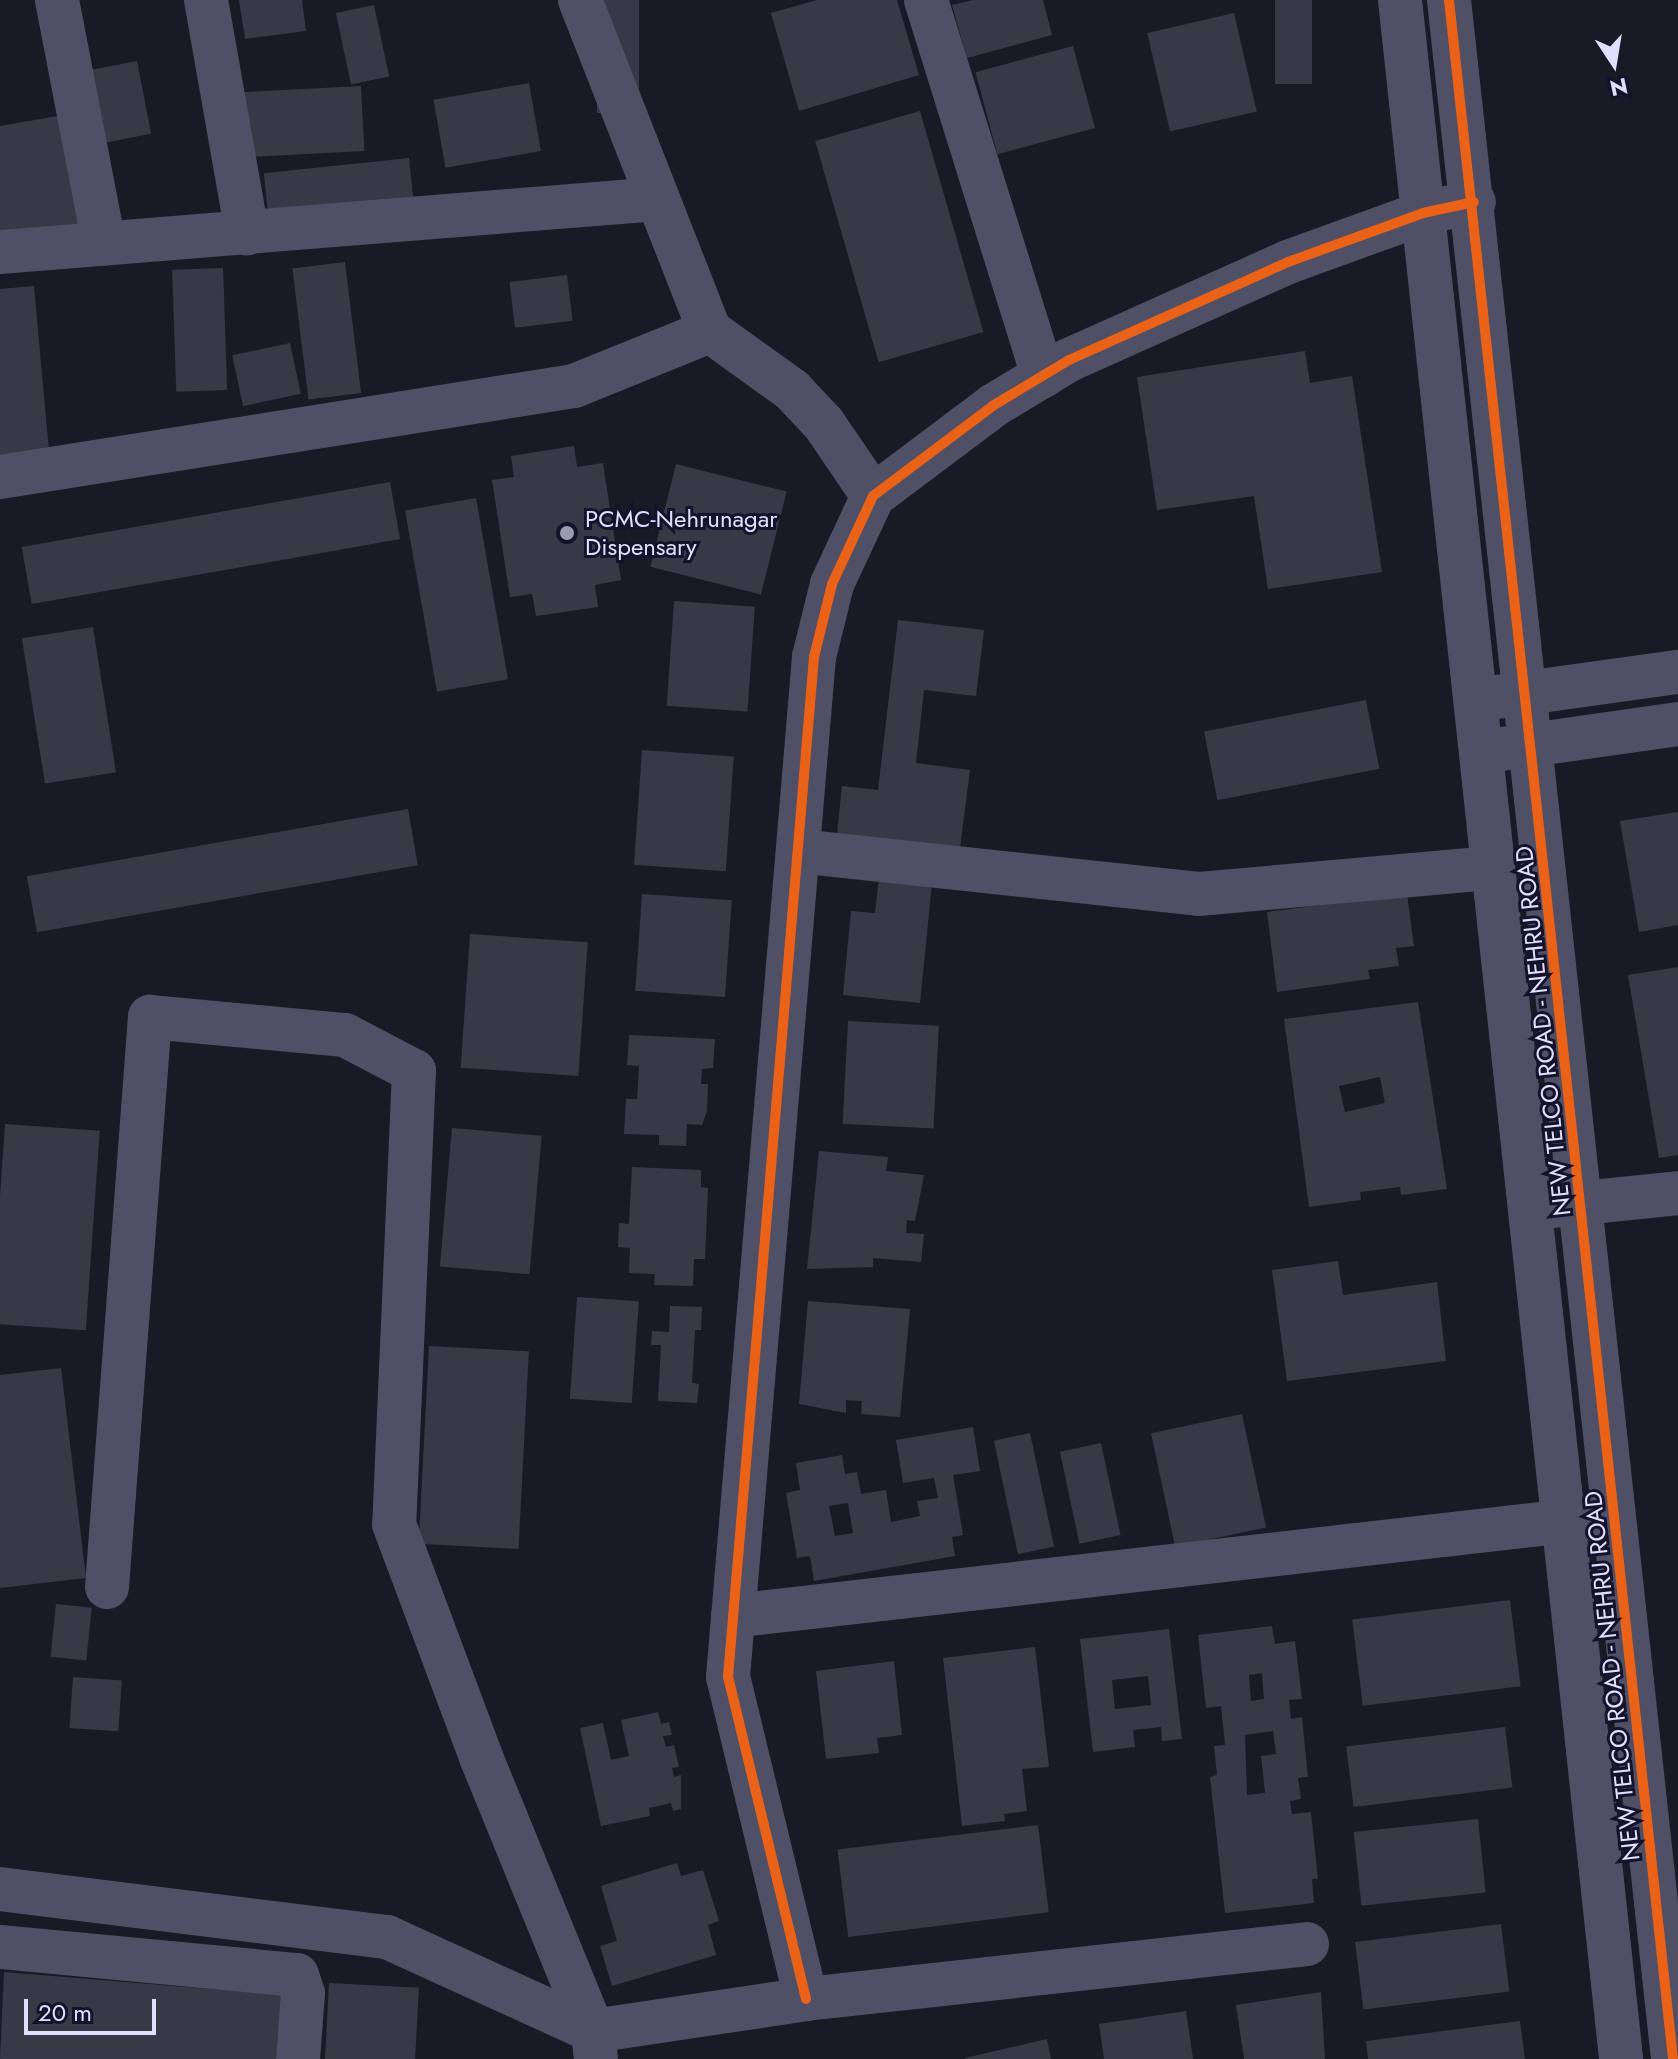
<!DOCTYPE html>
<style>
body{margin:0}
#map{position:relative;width:1678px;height:2059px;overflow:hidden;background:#1a1926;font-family:Jost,sans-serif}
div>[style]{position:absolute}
.building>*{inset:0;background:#393847;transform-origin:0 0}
.minor>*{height:44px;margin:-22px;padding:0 22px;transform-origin:22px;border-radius:22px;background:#4f4f66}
.cycleway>*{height:10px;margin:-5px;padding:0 5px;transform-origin:5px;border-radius:5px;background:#ea6118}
.dots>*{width:22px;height:22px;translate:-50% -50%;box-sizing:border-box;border:4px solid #15132c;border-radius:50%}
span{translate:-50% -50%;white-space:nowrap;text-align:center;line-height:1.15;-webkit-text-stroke:6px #15132c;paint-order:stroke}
.poi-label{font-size:24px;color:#e0dffe}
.left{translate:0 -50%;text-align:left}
.street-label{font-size:24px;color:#e0dffe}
.north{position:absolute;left:1574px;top:24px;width:80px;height:80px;-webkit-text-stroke:6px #15132c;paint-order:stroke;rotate:168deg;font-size:22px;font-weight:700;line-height:32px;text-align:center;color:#e0dffe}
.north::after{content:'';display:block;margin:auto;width:28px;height:36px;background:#e0dffe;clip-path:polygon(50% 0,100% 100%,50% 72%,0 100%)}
.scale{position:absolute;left:24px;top:1999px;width:132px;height:36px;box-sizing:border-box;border:4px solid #e0dffe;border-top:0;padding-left:10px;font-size:24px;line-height:28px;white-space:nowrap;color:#e0dffe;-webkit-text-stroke:6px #15132c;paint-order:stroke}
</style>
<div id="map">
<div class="building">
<i style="clip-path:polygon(239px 0,302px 0,306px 31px,245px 39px)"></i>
<i style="left:597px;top:0;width:42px;height:113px"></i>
<i style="clip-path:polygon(817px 0,897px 0,919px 75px,799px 111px,771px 13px)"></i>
<i style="clip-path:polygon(973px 0,1043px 0,1052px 35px,967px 58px,952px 5px)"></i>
<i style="left:1275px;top:0;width:37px;height:84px"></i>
<i style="left:374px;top:5px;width:73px;height:39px;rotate:78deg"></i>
<i style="left:1234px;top:13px;width:101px;height:89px;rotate:77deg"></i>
<i style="left:1073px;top:46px;width:85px;height:101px;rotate:75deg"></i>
<i style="left:137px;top:61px;width:74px;height:59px;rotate:79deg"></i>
<i style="left:529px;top:83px;width:69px;height:97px;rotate:80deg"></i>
<i style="left:361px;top:86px;width:65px;height:120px;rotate:87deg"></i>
<i style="left:920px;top:111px;width:230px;height:109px;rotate:74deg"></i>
<i style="clip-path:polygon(69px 114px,87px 223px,0 238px,0 126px)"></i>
<i style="left:409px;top:158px;width:40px;height:146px;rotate:84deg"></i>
<i style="left:345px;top:262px;width:132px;height:53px;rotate:83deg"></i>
<i style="left:223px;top:268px;width:122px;height:51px;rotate:88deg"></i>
<i style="left:567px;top:275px;width:46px;height:58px;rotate:83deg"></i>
<i style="clip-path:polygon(34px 286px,49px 451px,0 455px,0 289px)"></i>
<i style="left:290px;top:343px;width:52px;height:59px;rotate:78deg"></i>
<i style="clip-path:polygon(1305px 351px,1310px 383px,1352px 376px,1382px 572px,1268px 589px,1254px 496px,1157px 510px,1137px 377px)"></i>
<i style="clip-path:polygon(574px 446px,577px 467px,603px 463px,621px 580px,595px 585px,598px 607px,536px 616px,532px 594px,510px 597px,492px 480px,514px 477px,511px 456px)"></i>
<i style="left:676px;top:464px;width:114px;height:106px;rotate:14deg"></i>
<i style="left:390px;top:482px;width:58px;height:374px;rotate:80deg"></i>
<i style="left:476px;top:498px;width:184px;height:72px;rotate:80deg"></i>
<i style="left:674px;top:601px;width:81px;height:105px;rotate:4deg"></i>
<i style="clip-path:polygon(898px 620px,984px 630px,976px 696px,924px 690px,916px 763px,970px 770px,960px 848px,837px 834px,842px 786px,878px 790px)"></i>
<i style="left:93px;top:627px;width:147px;height:72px;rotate:81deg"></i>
<i style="left:1366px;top:700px;width:70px;height:165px;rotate:79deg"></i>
<i style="left:642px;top:750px;width:92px;height:115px;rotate:4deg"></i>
<i style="left:408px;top:809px;width:57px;height:387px;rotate:80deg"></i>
<i style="clip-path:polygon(1678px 812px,1678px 925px,1639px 932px,1620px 821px)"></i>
<i style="clip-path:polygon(879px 878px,932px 883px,920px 1003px,843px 995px,851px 911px,875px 913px)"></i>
<i style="left:642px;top:894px;width:90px;height:97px;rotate:4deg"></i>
<i style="clip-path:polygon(1407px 894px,1414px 946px,1396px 948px,1399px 966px,1368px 970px,1370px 979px,1277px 992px,1267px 912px)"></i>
<i style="left:470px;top:934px;width:118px;height:134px;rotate:4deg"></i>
<i style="clip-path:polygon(1678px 967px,1678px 1155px,1659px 1158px,1628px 975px)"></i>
<i style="clip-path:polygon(evenodd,1418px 1002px,1447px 1189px,1401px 1195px,1400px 1187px,1360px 1192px,1361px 1200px,1309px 1207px,1284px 1019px,1418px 1002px,1380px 1077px,1385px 1103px,1345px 1112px,1339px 1086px,1380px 1077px)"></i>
<i style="left:848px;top:1021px;width:91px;height:103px;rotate:3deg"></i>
<i style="clip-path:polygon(629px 1035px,715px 1039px,713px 1068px,702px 1069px,701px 1084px,708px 1084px,707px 1111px,702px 1125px,687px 1124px,686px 1146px,659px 1145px,659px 1135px,624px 1134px,626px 1099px,637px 1099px,639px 1066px,627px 1065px)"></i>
<i style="left:5px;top:1124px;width:95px;height:200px;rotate:4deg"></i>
<i style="left:452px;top:1128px;width:90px;height:139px;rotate:5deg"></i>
<i style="clip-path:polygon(819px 1151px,888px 1157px,886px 1171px,924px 1175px,915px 1221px,907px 1220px,906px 1233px,924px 1234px,921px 1262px,873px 1258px,873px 1267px,807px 1269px)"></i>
<i style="clip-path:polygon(632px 1167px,701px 1170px,701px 1187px,708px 1188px,705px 1259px,694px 1259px,693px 1286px,654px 1285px,655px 1274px,629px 1273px,630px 1248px,618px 1247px,619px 1223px,629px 1224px)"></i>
<i style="clip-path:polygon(1338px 1261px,1343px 1295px,1437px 1282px,1446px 1361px,1287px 1381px,1272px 1270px)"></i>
<i style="left:577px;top:1297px;width:62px;height:102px;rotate:4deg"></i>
<i style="clip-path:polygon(808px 1301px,910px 1309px,900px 1417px,861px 1414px,862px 1401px,846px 1400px,846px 1413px,799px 1404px)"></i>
<i style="clip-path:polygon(670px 1306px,702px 1307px,701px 1330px,695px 1330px,692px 1383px,699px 1384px,697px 1403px,658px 1401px,661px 1345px,651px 1345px,652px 1331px,669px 1332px)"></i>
<i style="left:429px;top:1346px;width:100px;height:198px;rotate:3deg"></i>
<i style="clip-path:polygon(61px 1368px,86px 1578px,0 1588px,0 1375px)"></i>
<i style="left:1242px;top:1414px;width:116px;height:93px;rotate:78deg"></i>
<i style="clip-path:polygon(evenodd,973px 1427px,980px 1471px,953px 1475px,963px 1535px,952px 1537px,955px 1556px,814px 1581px,810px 1556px,797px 1558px,786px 1493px,800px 1490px,796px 1463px,842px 1455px,845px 1474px,857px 1472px,861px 1494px,886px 1490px,891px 1522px,920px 1516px,917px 1501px,938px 1498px,934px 1478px,903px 1483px,896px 1440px,973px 1427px,848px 1503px,853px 1533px,835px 1536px,829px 1506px,848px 1503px)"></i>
<i style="left:1030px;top:1433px;width:116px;height:37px;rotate:78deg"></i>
<i style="left:1101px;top:1443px;width:94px;height:42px;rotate:78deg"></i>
<i style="left:1510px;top:1600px;width:87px;height:159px;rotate:83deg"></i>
<i style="left:56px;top:1604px;width:36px;height:53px;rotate:6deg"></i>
<i style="clip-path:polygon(evenodd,1272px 1626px,1275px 1644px,1295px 1641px,1302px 1699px,1289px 1700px,1291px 1719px,1302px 1717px,1308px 1777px,1298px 1778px,1301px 1799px,1290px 1801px,1292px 1814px,1311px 1812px,1318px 1879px,1312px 1879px,1314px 1903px,1225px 1913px,1210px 1777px,1217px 1775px,1214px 1746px,1225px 1745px,1221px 1706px,1206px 1708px,1198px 1635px,1272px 1626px,1262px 1673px,1264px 1699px,1251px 1701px,1249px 1675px,1262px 1673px,1272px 1626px,1273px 1731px,1276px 1754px,1261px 1756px,1265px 1793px,1247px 1795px,1245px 1735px,1273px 1731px)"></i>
<i style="clip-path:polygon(evenodd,1169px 1629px,1182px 1739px,1162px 1741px,1161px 1727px,1133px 1730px,1135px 1747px,1093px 1752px,1080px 1639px,1169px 1629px,1148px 1676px,1151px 1705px,1115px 1709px,1112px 1680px,1148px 1676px)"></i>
<i style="clip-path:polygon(1035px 1647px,1049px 1767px,1022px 1769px,1027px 1811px,1004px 1814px,1005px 1821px,962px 1826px,943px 1658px)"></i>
<i style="clip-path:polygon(894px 1661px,902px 1735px,877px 1738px,879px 1753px,826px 1759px,816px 1671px)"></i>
<i style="left:73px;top:1677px;width:49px;height:51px;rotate:4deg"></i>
<i style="clip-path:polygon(658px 1712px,661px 1724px,669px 1722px,672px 1735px,663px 1736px,666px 1747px,674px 1745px,679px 1767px,672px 1768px,674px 1777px,681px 1775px,681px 1809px,673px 1811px,671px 1803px,649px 1808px,650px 1816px,601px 1826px,580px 1728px,603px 1723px,611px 1760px,629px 1756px,621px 1720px)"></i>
<i style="left:1505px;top:1727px;width:61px;height:160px;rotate:83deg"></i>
<i style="left:1478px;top:1819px;width:74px;height:125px;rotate:84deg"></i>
<i style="left:1038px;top:1825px;width:88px;height:202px;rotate:83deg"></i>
<i style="clip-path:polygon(677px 1863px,681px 1876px,703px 1870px,719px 1921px,708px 1925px,716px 1955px,612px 1986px,600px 1946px,617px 1941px,601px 1886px)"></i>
<i style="left:1501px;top:1924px;width:68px;height:147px;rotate:83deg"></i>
<i style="clip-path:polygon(4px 1972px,282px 1995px,276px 2059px,0 2059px)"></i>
<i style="left:329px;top:1983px;width:90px;height:76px;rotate:3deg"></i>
<i style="clip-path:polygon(1321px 1992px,1325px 2059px,1244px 2059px,1236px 2005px)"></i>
<i style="clip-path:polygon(1186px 2011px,1193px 2059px,1104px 2059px,1099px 2024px)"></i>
<i style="clip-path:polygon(1520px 2021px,1525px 2059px,1368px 2059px,1366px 2041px)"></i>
<i style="clip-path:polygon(1047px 2039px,1051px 2059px,965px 2059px,965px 2058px)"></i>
</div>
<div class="minor">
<i style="left:57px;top:0;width:248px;rotate:79.1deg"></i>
<i style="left:206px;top:0;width:237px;rotate:80deg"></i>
<i style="left:580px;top:0;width:356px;rotate:68.6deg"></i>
<i style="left:710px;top:331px;width:101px;rotate:35.7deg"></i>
<i style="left:792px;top:390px;width:47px;rotate:46.7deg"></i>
<i style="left:824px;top:424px;width:87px;rotate:55.8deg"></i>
<i style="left:926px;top:0;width:394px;rotate:72.7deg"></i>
<i style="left:1400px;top:0;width:2071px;rotate:83.87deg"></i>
<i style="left:1449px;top:0;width:2071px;rotate:83.79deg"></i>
<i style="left:0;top:252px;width:660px;rotate:-4.61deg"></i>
<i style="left:0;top:477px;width:581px;rotate:-9.01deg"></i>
<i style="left:574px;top:386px;width:147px;rotate:-22deg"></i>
<i style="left:1497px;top:697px;width:183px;rotate:-7.9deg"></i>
<i style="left:1502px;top:749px;width:178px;rotate:-8.1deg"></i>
<i style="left:798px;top:851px;width:403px;rotate:6.1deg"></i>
<i style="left:1199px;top:894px;width:294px;rotate:-5.1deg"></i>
<i style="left:1553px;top:1206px;width:126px;rotate:-5.9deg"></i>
<i style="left:107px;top:1587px;width:572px;rotate:-85.69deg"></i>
<i style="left:150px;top:1017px;width:196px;rotate:5.3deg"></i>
<i style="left:345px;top:1035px;width:78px;rotate:27.6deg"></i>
<i style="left:414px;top:1071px;width:453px;rotate:92.5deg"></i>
<i style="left:394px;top:1524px;width:249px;rotate:69.5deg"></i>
<i style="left:481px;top:1757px;width:296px;rotate:67.8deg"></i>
<i style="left:593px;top:2031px;width:28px;rotate:84deg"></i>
<i style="left:733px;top:1616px;width:866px;rotate:-6.5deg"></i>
<i style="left:0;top:1889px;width:390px;rotate:7.1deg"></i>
<i style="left:387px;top:1937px;width:226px;rotate:24.5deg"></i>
<i style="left:593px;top:2031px;width:215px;rotate:-8.5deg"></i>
<i style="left:806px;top:1999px;width:504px;rotate:-6.26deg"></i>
<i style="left:0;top:1947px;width:298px;rotate:5.4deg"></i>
<i style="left:297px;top:1975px;width:19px;rotate:72deg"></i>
<i style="left:303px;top:1993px;width:66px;rotate:94.3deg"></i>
<i style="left:806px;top:1999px;width:331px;rotate:-103.6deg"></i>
<i style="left:728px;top:1677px;width:1024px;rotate:-85.18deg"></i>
<i style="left:814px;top:657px;width:75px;rotate:-76.1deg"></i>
<i style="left:832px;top:584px;width:97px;rotate:-65deg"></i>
<i style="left:873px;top:496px;width:151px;rotate:-36.9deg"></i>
<i style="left:994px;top:405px;width:87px;rotate:-31deg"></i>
<i style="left:1069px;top:360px;width:240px;rotate:-24.1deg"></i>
<i style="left:1288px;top:262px;width:144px;rotate:-19.9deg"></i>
<i style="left:1423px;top:213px;width:52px;rotate:-12.2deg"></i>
</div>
<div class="cycleway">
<i style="left:1449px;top:0;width:2071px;rotate:83.79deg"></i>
<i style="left:806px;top:1999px;width:331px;rotate:-103.6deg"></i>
<i style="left:728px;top:1677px;width:1024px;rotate:-85.18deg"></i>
<i style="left:814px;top:657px;width:75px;rotate:-76.1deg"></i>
<i style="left:832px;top:584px;width:97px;rotate:-65deg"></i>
<i style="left:873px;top:496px;width:151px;rotate:-36.9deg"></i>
<i style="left:994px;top:405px;width:87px;rotate:-31deg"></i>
<i style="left:1069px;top:360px;width:240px;rotate:-24.1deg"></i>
<i style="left:1288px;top:262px;width:144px;rotate:-19.9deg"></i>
<i style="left:1423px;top:213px;width:52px;rotate:-12.2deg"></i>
</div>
<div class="dots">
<i style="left:567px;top:533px;background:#9b9ab2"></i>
</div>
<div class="poi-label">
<span class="left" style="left:585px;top:533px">PCMC-Nehrunagar<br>Dispensary</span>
</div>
<div class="street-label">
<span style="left:1543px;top:1031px;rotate:-96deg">NEW TELCO ROAD - NEHRU ROAD</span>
<span style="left:1612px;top:1676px;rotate:-96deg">NEW TELCO ROAD - NEHRU ROAD</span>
</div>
<div class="north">N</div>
<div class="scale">20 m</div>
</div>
